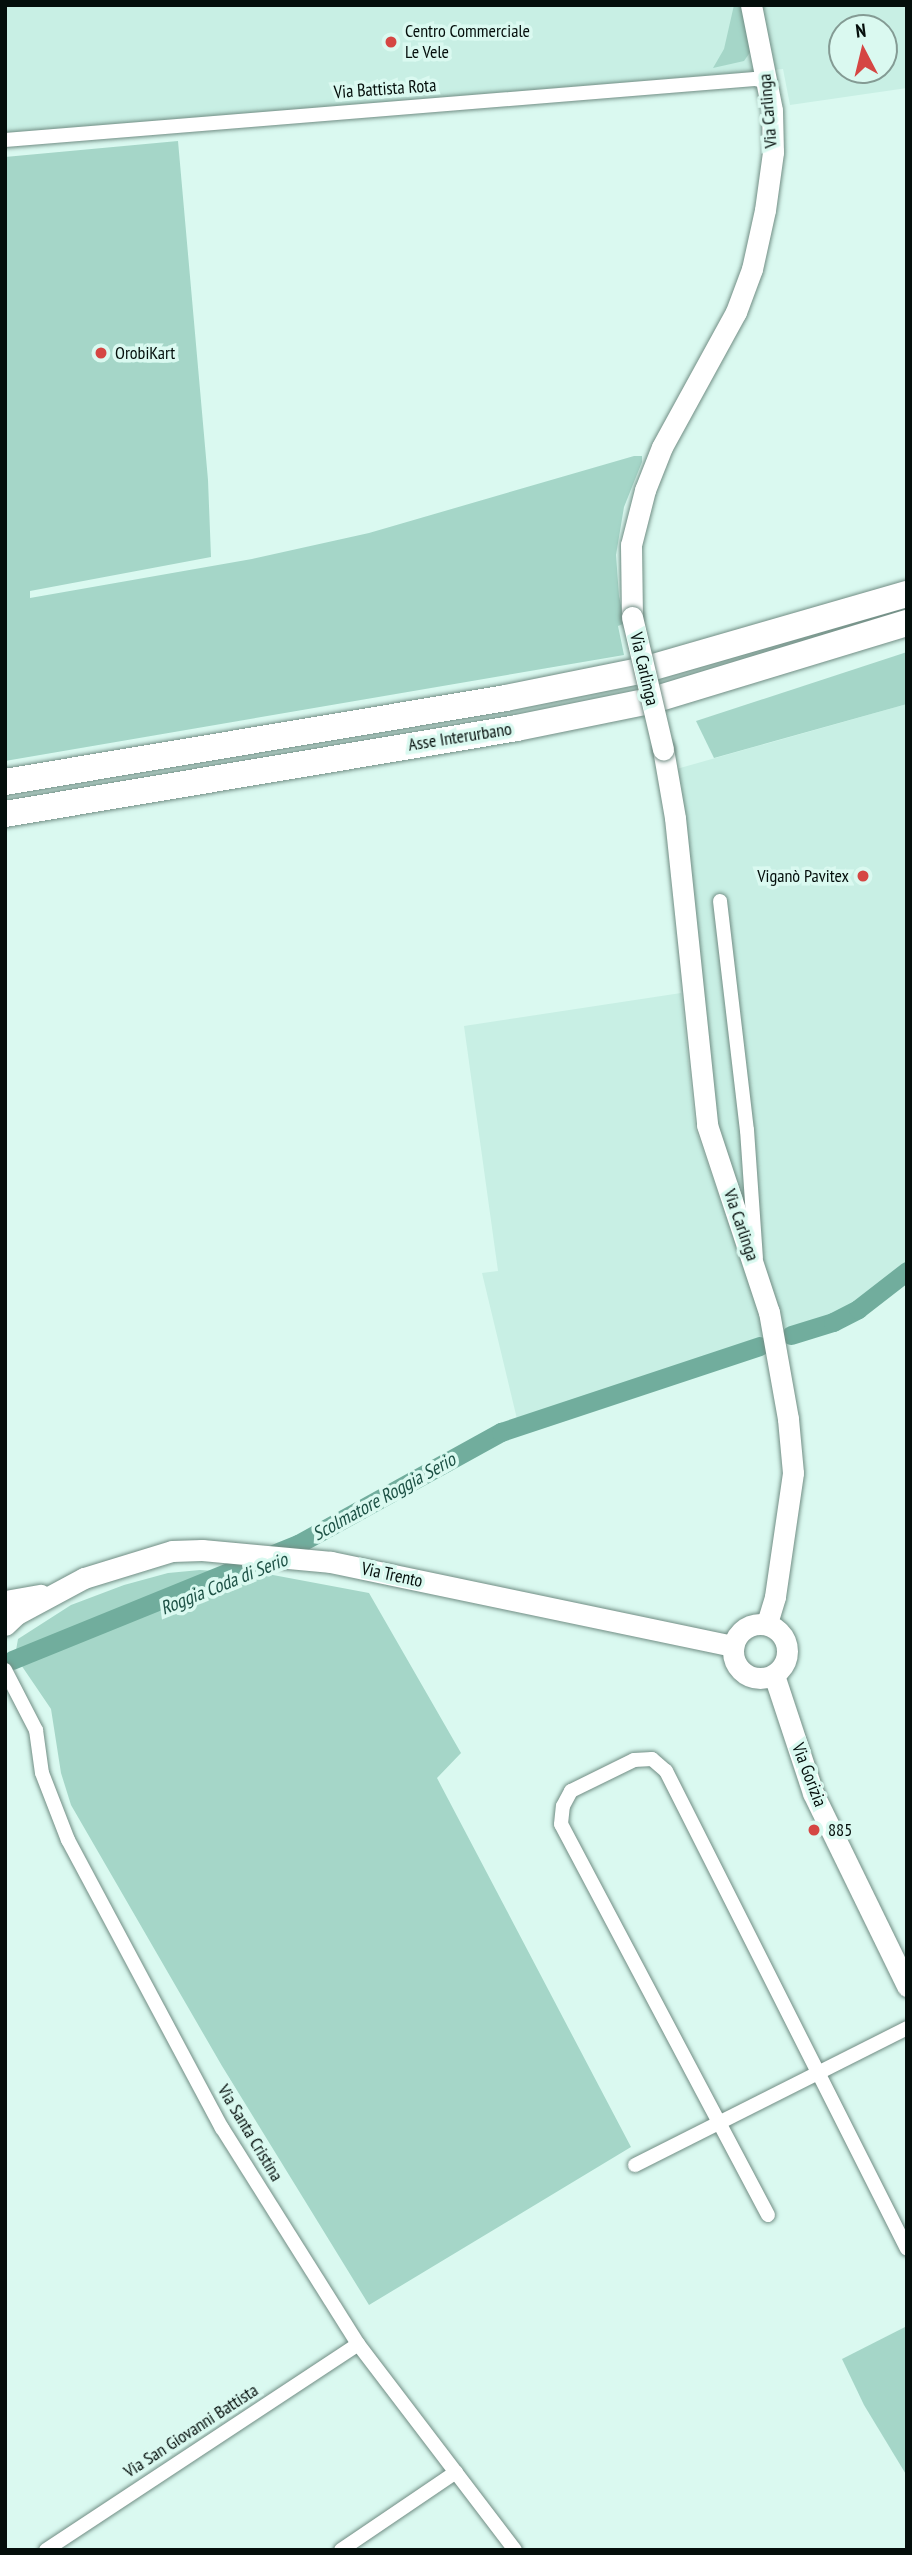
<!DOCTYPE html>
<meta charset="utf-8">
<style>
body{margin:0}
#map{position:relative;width:912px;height:2555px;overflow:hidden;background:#daf9f0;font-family:"PT Sans Narrow",sans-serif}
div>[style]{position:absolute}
.built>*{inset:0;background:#c8efe4}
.green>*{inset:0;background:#a5d6c8}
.canal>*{height:19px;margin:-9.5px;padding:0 9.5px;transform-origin:9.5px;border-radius:9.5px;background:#71ad9d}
.roads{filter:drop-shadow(0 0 2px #718d84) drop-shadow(0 0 2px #718d84)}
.street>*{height:14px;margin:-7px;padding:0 7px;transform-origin:7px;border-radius:7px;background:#fff}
.secondary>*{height:21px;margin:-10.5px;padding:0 10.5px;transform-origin:10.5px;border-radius:10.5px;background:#fff}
.secondary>.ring{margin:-10.5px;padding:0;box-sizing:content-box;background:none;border:21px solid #fff;border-radius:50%}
.highway>*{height:26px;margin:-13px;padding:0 13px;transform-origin:13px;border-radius:13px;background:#fff}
.bridges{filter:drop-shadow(0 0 2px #718d84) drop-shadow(0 0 2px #718d84)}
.secondary-bridge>*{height:21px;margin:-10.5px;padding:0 10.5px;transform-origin:10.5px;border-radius:10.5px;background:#fff}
.dots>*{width:19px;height:19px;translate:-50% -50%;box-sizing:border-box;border:4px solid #daf9f0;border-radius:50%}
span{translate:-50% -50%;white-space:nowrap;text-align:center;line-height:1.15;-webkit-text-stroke:7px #daf9f0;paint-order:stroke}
.poi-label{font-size:18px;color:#040e0b}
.left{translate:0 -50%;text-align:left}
.right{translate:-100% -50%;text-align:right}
.street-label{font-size:18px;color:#040e0b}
.water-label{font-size:19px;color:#1d5145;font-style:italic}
.frame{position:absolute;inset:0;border:7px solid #040e0b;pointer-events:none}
.north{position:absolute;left:828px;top:14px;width:70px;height:70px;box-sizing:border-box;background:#daf9f0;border:2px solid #849b94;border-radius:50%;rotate:353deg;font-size:19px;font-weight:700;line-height:28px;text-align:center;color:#040e0b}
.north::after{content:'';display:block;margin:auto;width:24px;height:32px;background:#d54643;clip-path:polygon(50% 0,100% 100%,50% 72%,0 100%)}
</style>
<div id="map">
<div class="built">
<i style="clip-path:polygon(evenodd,5px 5px,907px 5px,907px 88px,790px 105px,783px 69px,5px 134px,5px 5px,842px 28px,884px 28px,884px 70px,842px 70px,842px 28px)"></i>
<i style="clip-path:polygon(907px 704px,907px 1267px,856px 1306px,782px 1335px,710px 1126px,673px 770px)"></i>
<i style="clip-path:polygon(681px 993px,695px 1128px,754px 1296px,766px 1337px,517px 1419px,482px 1273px,498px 1271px,464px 1026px)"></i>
</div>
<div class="green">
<i style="clip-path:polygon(734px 5px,743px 5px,751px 51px,744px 61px,713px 68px,724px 49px)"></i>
<i style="clip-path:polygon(178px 141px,208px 480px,211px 557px,30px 591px,30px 598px,252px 559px,369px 533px,634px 456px,642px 456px,642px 462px,624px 507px,616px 555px,619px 596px,625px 623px,618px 626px,624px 655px,5px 761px,5px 157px)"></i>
<i style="clip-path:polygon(907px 652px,907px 704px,714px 758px,696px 721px)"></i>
<i style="clip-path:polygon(200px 1570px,273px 1575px,369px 1593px,461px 1753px,437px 1778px,631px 2147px,369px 2305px,222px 2066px,71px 1805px,61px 1773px,51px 1709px,15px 1656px,18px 1639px,71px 1605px,124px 1585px,168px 1573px)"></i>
<i style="clip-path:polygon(907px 2326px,907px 2476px,864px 2405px,842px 2359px)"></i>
</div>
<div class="canal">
<i style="left:791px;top:1335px;width:44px;rotate:-17.2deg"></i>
<i style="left:833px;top:1322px;width:28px;rotate:-27deg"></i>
<i style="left:858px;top:1309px;width:62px;rotate:-37.8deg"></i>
<i style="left:12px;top:1660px;width:309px;rotate:-22.1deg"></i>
<i style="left:298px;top:1544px;width:232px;rotate:-28.9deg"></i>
<i style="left:501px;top:1432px;width:272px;rotate:-18.4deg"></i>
</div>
<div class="roads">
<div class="street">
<i style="left:5px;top:140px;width:752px;rotate:-4.65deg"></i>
<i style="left:755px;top:79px;width:13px;rotate:13deg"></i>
<i style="left:720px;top:901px;width:231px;rotate:83.3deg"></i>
<i style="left:747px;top:1130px;width:128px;rotate:86deg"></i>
<i style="left:5px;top:1670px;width:68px;rotate:62.7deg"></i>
<i style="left:36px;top:1730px;width:43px;rotate:82.1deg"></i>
<i style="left:42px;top:1773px;width:72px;rotate:68.8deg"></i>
<i style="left:68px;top:1840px;width:327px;rotate:61.9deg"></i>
<i style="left:222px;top:2128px;width:255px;rotate:57.8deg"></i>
<i style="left:358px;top:2344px;width:259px;rotate:52.7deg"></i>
<i style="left:635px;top:2165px;width:305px;rotate:-26.7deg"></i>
<i style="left:768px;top:2215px;width:442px;rotate:-117.9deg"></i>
<i style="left:561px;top:1824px;width:18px;rotate:-84deg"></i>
<i style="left:563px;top:1806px;width:17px;rotate:-62deg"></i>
<i style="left:571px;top:1791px;width:70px;rotate:-26.2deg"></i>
<i style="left:634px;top:1760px;width:18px;rotate:-3deg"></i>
<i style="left:652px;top:1759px;width:18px;rotate:41deg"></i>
<i style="left:666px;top:1771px;width:535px;rotate:63.24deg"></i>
<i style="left:46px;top:2550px;width:374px;rotate:-33.4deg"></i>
<i style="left:341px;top:2550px;width:139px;rotate:-34.1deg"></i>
</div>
<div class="secondary">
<i style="left:632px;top:617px;width:72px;rotate:-90.8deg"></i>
<i style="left:631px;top:545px;width:57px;rotate:-75.7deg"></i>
<i style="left:645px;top:490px;width:46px;rotate:-68.4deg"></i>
<i style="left:662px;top:447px;width:154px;rotate:-61.3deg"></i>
<i style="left:736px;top:312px;width:46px;rotate:-69.6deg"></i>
<i style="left:752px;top:269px;width:60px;rotate:-77.6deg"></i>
<i style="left:765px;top:210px;width:59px;rotate:-82.1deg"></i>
<i style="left:773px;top:152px;width:42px;rotate:-91.4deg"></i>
<i style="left:772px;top:110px;width:107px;rotate:-101.3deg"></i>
<i style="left:663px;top:749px;width:70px;rotate:80.1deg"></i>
<i style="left:675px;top:818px;width:309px;rotate:84deg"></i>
<i style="left:707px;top:1125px;width:197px;rotate:71.7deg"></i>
<i style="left:769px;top:1312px;width:109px;rotate:79.9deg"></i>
<i style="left:788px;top:1419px;width:54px;rotate:84.7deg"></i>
<i style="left:793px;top:1473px;width:125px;rotate:98.3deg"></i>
<i style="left:775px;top:1597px;width:28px;rotate:107deg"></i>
<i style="left:5px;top:1601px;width:36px;rotate:-10deg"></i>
<i class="ring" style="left:733px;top:1624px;width:33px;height:33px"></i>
<i style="left:5px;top:1625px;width:16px;rotate:-43deg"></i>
<i style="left:17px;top:1614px;width:76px;rotate:-28.2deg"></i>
<i style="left:84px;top:1578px;width:92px;rotate:-17.1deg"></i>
<i style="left:172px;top:1551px;width:30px;rotate:-2deg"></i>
<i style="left:202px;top:1550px;width:130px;rotate:5.3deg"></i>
<i style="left:331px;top:1562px;width:411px;rotate:11.8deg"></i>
<i style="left:774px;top:1675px;width:124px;rotate:71.7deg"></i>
<i style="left:813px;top:1793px;width:215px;rotate:64deg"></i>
</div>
<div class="highway">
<i style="left:5px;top:782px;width:508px;rotate:-9.52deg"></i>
<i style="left:506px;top:698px;width:137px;rotate:-11.4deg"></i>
<i style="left:640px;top:671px;width:278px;rotate:-16.1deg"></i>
<i style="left:5px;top:814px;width:519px;rotate:-9.53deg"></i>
<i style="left:517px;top:728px;width:136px;rotate:-11.5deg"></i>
<i style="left:650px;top:701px;width:269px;rotate:-16.9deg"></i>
</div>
</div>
<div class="bridges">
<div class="secondary-bridge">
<i style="left:632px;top:617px;width:136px;rotate:76.8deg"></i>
</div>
</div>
<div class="dots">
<i style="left:391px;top:42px;background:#d54643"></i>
<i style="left:101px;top:353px;background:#d54643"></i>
<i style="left:863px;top:876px;background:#d54643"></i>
<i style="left:814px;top:1830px;background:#d54643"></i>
</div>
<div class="poi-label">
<span class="left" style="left:405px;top:42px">Centro Commerciale<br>Le Vele</span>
<span class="left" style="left:115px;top:353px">OrobiKart</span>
<span class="right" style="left:849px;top:876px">Viganò Pavitex</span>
<span class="left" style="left:828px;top:1830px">885</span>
</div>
<div class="street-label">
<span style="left:385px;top:89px;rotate:-4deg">Via Battista Rota</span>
<span style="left:768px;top:111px;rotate:-95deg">Via Carlinga</span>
<span style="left:644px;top:669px;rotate:77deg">Via Carlinga</span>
<span style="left:460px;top:737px;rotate:-9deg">Asse Interurbano</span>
<span style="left:741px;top:1225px;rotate:71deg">Via Carlinga</span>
<span style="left:392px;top:1575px;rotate:12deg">Via Trento</span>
<span style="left:809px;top:1775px;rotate:69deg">Via Gorizia</span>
<span style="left:250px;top:2133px;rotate:59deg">Via Santa Cristina</span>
<span style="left:191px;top:2431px;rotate:-33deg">Via San Giovanni Battista</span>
</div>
<div class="water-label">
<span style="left:384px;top:1497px;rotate:-29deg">Scolmatore Roggia Serio</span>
<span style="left:224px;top:1584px;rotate:-22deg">Roggia Coda di Serio</span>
</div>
<div class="frame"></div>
<div class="north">N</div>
</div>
